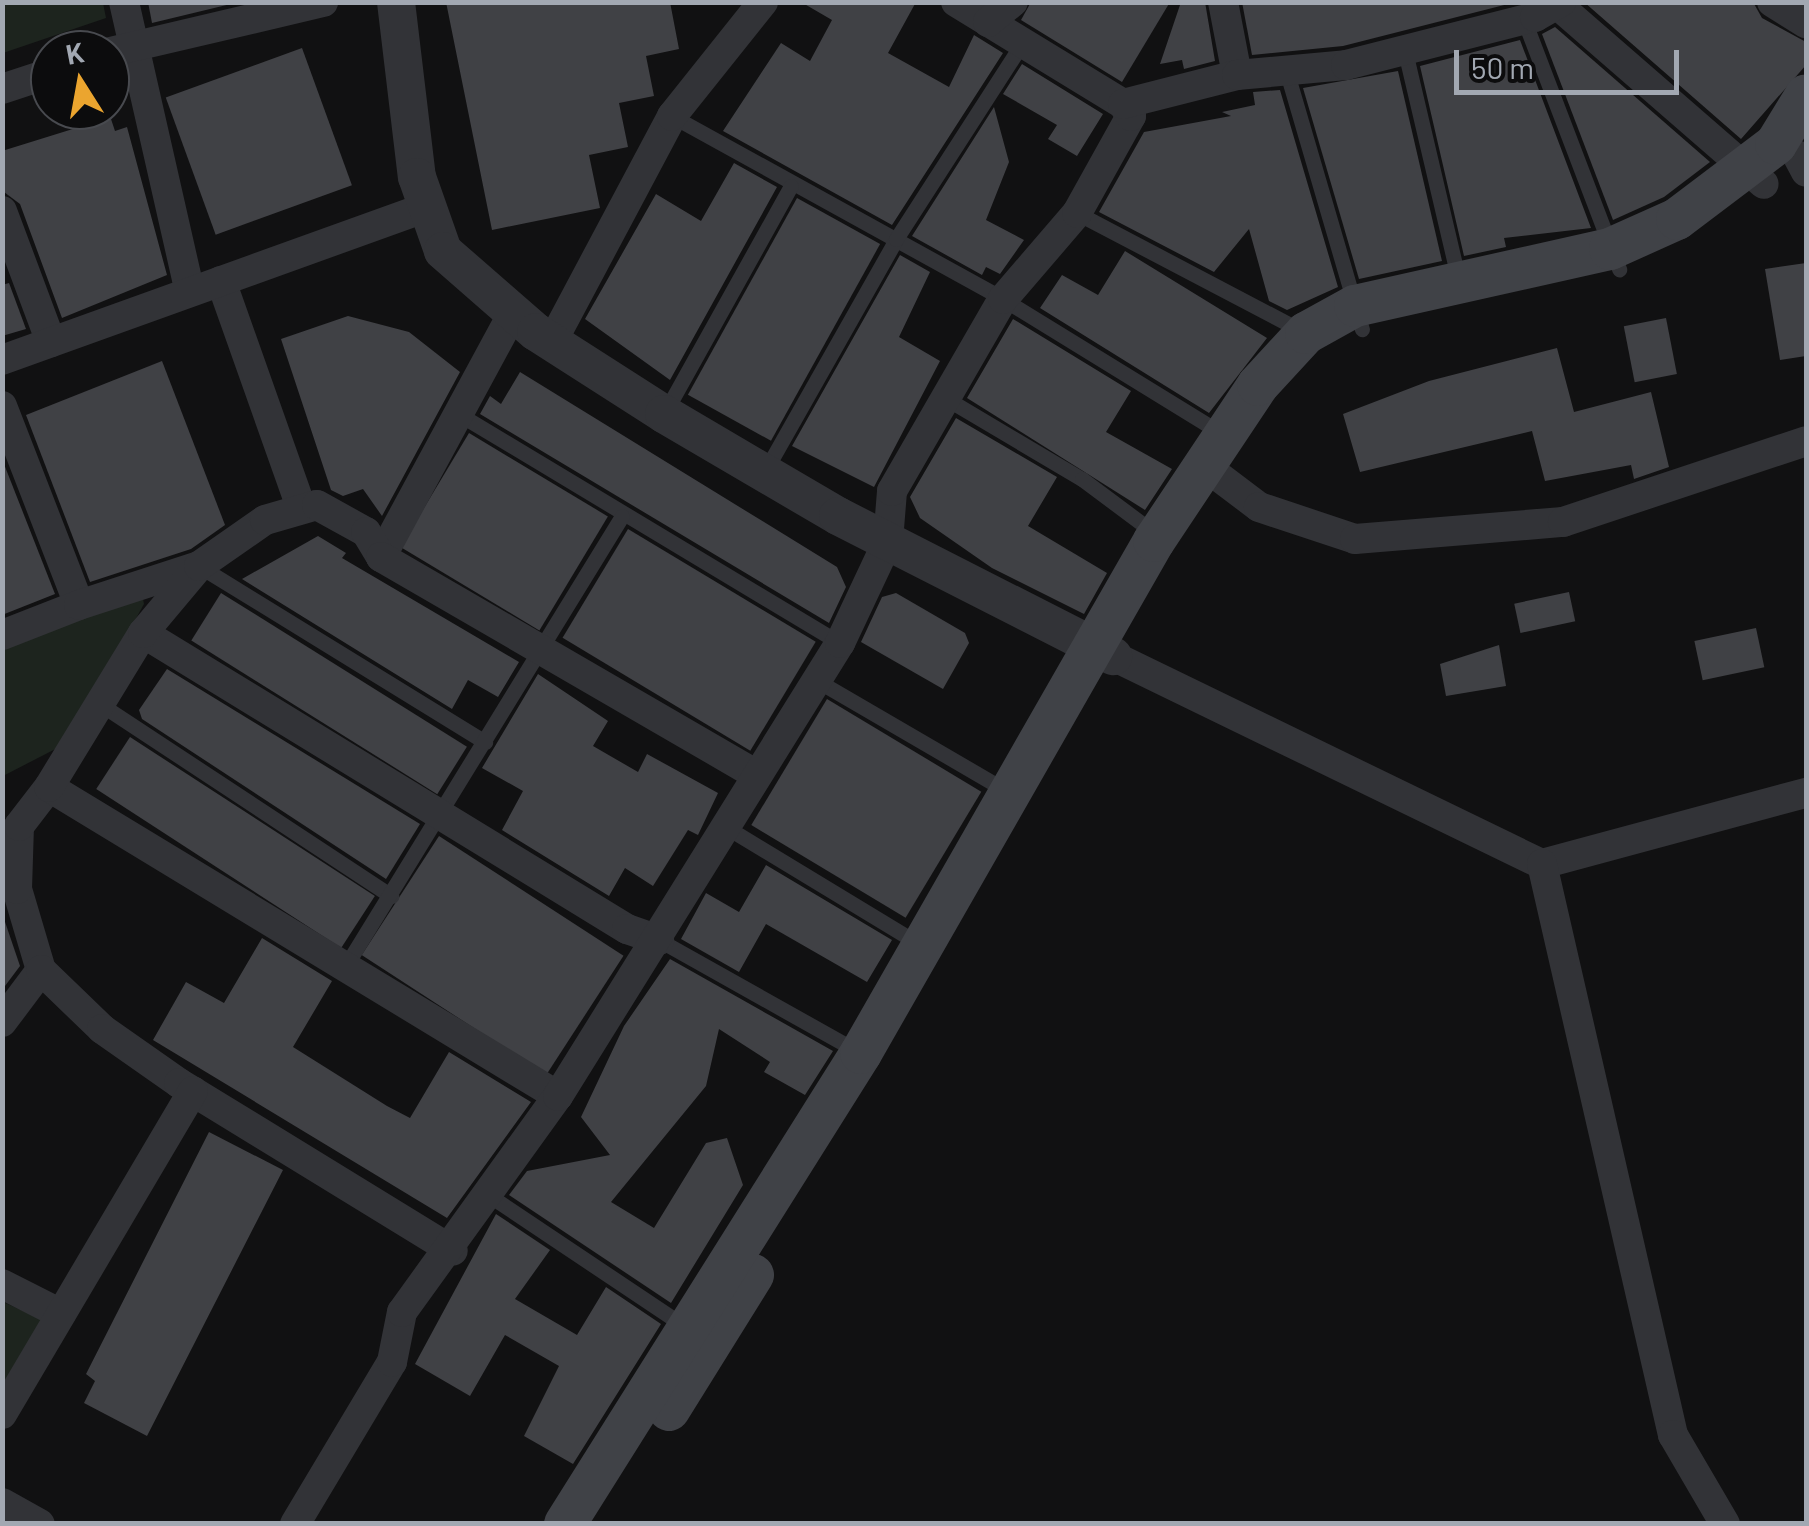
<!DOCTYPE html>
<style>
body{margin:0}
#map{position:relative;width:1809px;height:1526px;overflow:hidden;background:#111112;font-family:Barlow,sans-serif}
div>[style]{position:absolute}
.green>*{inset:0;background:#1d241e}
.building>*{inset:0;background:#404145;transform-origin:0 0}
.service>*{height:15px;margin:-7.5px;padding:0 7.5px;transform-origin:7.5px;border-radius:7.5px;background:#323337}
.minor>*{height:30px;margin:-15px;padding:0 15px;transform-origin:15px;border-radius:15px;background:#323337}
.tertiary>*{height:38px;margin:-19px;padding:0 19px;transform-origin:19px;border-radius:19px;background:#323337}
.secondary>*{height:42px;margin:-21px;padding:0 21px;transform-origin:21px;border-radius:21px;background:#404247}
span{translate:-50% -50%;white-space:nowrap;text-align:center;line-height:1.15;-webkit-text-stroke:9px #0c0c0d;paint-order:stroke}
.frame{position:absolute;inset:0;border:5px solid #a2a8b2;pointer-events:none}
.north{position:absolute;left:30px;top:30px;width:100px;height:100px;box-sizing:border-box;background:#0c0c0d;border:2px solid #484a4f;border-radius:50%;rotate:349deg;font-size:28px;font-weight:700;line-height:40px;text-align:center;color:#a2a8b2}
.north::after{content:'';display:block;margin:auto;width:35px;height:45px;background:#eba52f;clip-path:polygon(50% 0,100% 100%,50% 72%,0 100%)}
.scale{position:absolute;left:1454px;top:50px;width:225px;height:45px;box-sizing:border-box;border:5px solid #a2a8b2;border-top:0;padding-left:12px;font-size:30px;line-height:35px;white-space:nowrap;color:#a2a8b2;-webkit-text-stroke:8px #0c0c0d;paint-order:stroke}
</style>
<div id="map">
<div class="green">
<i style="clip-path:polygon(2px 3px,103px 3px,106px 18px,3px 53px)"></i>
<i style="clip-path:polygon(140px 585px,144px 604px,67px 743px,3px 776px,3px 632px)"></i>
<i style="clip-path:polygon(3px 1302px,46px 1321px,3px 1404px)"></i>
</div>
<div class="building">
<i style="clip-path:polygon(148px 2px,239px 2px,152px 23px)"></i>
<i style="clip-path:polygon(446px 2px,670px 2px,679px 49px,646px 56px,654px 96px,619px 103px,628px 147px,589px 155px,600px 208px,492px 230px)"></i>
<i style="clip-path:polygon(801px 2px,916px 2px,888px 53px,949px 87px,974px 35px,1003px 53px,892px 225px,723px 131px,781px 43px,810px 61px,832px 20px)"></i>
<i style="clip-path:polygon(1031px 2px,1170px 2px,1122px 82px,1021px 20px)"></i>
<i style="clip-path:polygon(1181px 2px,1205px 2px,1215px 61px,1184px 69px,1182px 60px,1160px 64px)"></i>
<i style="clip-path:polygon(1242px 2px,1516px 2px,1343px 46px,1252px 55px)"></i>
<i style="clip-path:polygon(1584px 2px,1753px 2px,1762px 18px,1806px 42px,1806px 65px,1741px 139px)"></i>
<i style="clip-path:polygon(1555px 27px,1710px 162px,1664px 197px,1613px 220px,1542px 34px)"></i>
<i style="clip-path:polygon(1520px 40px,1591px 228px,1504px 238px,1506px 247px,1464px 256px,1420px 66px)"></i>
<i style="left:302px;top:48px;width:146px;height:145px;rotate:70deg"></i>
<i style="clip-path:polygon(1022px 64px,1103px 114px,1077px 156px,1048px 139px,1057px 125px,1003px 94px)"></i>
<i style="clip-path:polygon(1398px 71px,1442px 261px,1359px 279px,1303px 88px)"></i>
<i style="clip-path:polygon(1280px 90px,1338px 287px,1287px 310px,1269px 301px,1249px 229px,1214px 272px,1099px 212px,1144px 132px,1231px 116px,1222px 112px,1255px 105px,1253px 92px)"></i>
<i style="clip-path:polygon(994px 107px,1009px 162px,986px 220px,1024px 240px,1000px 274px,986px 267px,982px 275px,912px 236px)"></i>
<i style="clip-path:polygon(87px 110px,108px 110px,115px 131px,127px 127px,167px 275px,62px 318px,20px 204px,4px 192px,2px 151px,76px 128px,72px 115px)"></i>
<i style="clip-path:polygon(734px 163px,777px 187px,670px 380px,585px 319px,656px 194px,701px 221px)"></i>
<i style="left:797px;top:198px;width:95px;height:225px;rotate:29deg"></i>
<i style="clip-path:polygon(1125px 251px,1267px 338px,1209px 413px,1040px 308px,1062px 275px,1098px 295px)"></i>
<i style="clip-path:polygon(900px 255px,930px 272px,899px 337px,940px 361px,874px 487px,792px 446px)"></i>
<i style="clip-path:polygon(1806px 263px,1806px 356px,1780px 360px,1765px 269px)"></i>
<i style="clip-path:polygon(9px 283px,26px 329px,2px 336px,2px 285px)"></i>
<i style="clip-path:polygon(348px 316px,409px 332px,460px 372px,382px 516px,363px 489px,343px 496px,331px 490px,281px 339px)"></i>
<i style="left:1666px;top:318px;width:57px;height:43px;rotate:79deg"></i>
<i style="clip-path:polygon(1013px 319px,1131px 391px,1106px 432px,1172px 469px,1145px 510px,967px 398px)"></i>
<i style="clip-path:polygon(1557px 348px,1574px 412px,1651px 392px,1669px 467px,1634px 479px,1631px 465px,1545px 481px,1532px 431px,1360px 472px,1343px 414px,1429px 381px)"></i>
<i style="clip-path:polygon(162px 361px,225px 525px,191px 549px,90px 582px,26px 415px)"></i>
<i style="clip-path:polygon(520px 372px,837px 567px,846px 587px,829px 623px,480px 414px,490px 396px,501px 404px)"></i>
<i style="clip-path:polygon(956px 418px,1057px 477px,1028px 526px,1107px 573px,1084px 614px,992px 568px,920px 518px,910px 497px)"></i>
<i style="left:469px;top:433px;width:162px;height:133px;rotate:31deg"></i>
<i style="clip-path:polygon(2px 459px,55px 594px,2px 615px)"></i>
<i style="left:628px;top:529px;width:219px;height:127px;rotate:31deg"></i>
<i style="clip-path:polygon(318px 536px,346px 553px,342px 558px,519px 662px,498px 697px,468px 680px,452px 709px,242px 579px)"></i>
<i style="left:1569px;top:592px;width:30px;height:56px;rotate:78deg"></i>
<i style="left:221px;top:593px;width:290px;height:56px;rotate:32deg"></i>
<i style="clip-path:polygon(896px 593px,965px 633px,969px 643px,943px 689px,861px 642px,882px 597px)"></i>
<i style="left:1756px;top:628px;width:40px;height:63px;rotate:78deg"></i>
<i style="clip-path:polygon(1499px 645px,1506px 686px,1446px 696px,1440px 664px)"></i>
<i style="clip-path:polygon(167px 669px,420px 824px,386px 879px,142px 719px,139px 710px)"></i>
<i style="clip-path:polygon(538px 674px,608px 721px,593px 746px,638px 772px,647px 754px,718px 793px,698px 835px,688px 830px,653px 886px,625px 868px,609px 896px,502px 830px,523px 791px,482px 768px)"></i>
<i style="left:827px;top:699px;width:180px;height:147px;rotate:31deg"></i>
<i style="left:130px;top:737px;width:292px;height:62px;rotate:33deg"></i>
<i style="left:439px;top:836px;width:220px;height:142px;rotate:33deg"></i>
<i style="clip-path:polygon(766px 865px,892px 940px,867px 982px,766px 924px,739px 972px,681px 939px,706px 893px,739px 912px)"></i>
<i style="clip-path:polygon(2px 913px,20px 966px,2px 990px)"></i>
<i style="clip-path:polygon(262px 938px,332px 981px,293px 1047px,387px 1106px,410px 1118px,449px 1052px,531px 1102px,447px 1218px,153px 1040px,186px 982px,224px 1003px)"></i>
<i style="clip-path:polygon(670px 959px,833px 1051px,805px 1095px,764px 1072px,770px 1062px,719px 1029px,706px 1086px,611px 1202px,654px 1228px,706px 1143px,727px 1138px,743px 1185px,671px 1303px,509px 1195px,527px 1171px,610px 1155px,581px 1117px,624px 1026px)"></i>
<i style="clip-path:polygon(209px 1132px,283px 1170px,147px 1436px,84px 1403px,95px 1381px,86px 1374px)"></i>
<i style="clip-path:polygon(496px 1214px,550px 1250px,515px 1299px,577px 1335px,606px 1287px,661px 1324px,573px 1464px,524px 1436px,559px 1366px,505px 1335px,470px 1396px,415px 1364px)"></i>
</div>
<div class="service">
<i style="left:1524px;top:20px;width:267px;rotate:69.1deg"></i>
<i style="left:1404px;top:47px;width:241px;rotate:76.8deg"></i>
<i style="left:1287px;top:73px;width:267px;rotate:73.7deg"></i>
<i style="left:672px;top:116px;width:378px;rotate:28.9deg"></i>
<i style="left:1003px;top:299px;width:256px;rotate:31.6deg"></i>
<i style="left:1077px;top:213px;width:254px;rotate:27.7deg"></i>
<i style="left:947px;top:399px;width:157px;rotate:30.7deg"></i>
<i style="left:1082px;top:479px;width:94px;rotate:36.7deg"></i>
<i style="left:664px;top:414px;width:261px;rotate:-60.9deg"></i>
<i style="left:462px;top:416px;width:441px;rotate:31deg"></i>
<i style="left:765px;top:471px;width:266px;rotate:-60.5deg"></i>
<i style="left:896px;top:239px;width:234px;rotate:-57.2deg"></i>
<i style="left:199px;top:566px;width:336px;rotate:31.6deg"></i>
<i style="left:816px;top:680px;width:221px;rotate:30.2deg"></i>
<i style="left:100px;top:704px;width:349px;rotate:33.4deg"></i>
<i style="left:726px;top:827px;width:226px;rotate:31.2deg"></i>
<i style="left:659px;top:940px;width:231px;rotate:29.3deg"></i>
<i style="left:345px;top:967px;width:529px;rotate:-58.44deg"></i>
<i style="left:490px;top:1196px;width:236px;rotate:33.8deg"></i>
</div>
<div class="minor">
<i style="left:124px;top:2px;width:297px;rotate:77.2deg"></i>
<i style="left:956px;top:2px;width:196px;rotate:31.4deg"></i>
<i style="left:1223px;top:2px;width:74px;rotate:79.1deg"></i>
<i style="left:1772px;top:2px;width:40px;rotate:32deg"></i>
<i style="left:1559px;top:6px;width:271px;rotate:41deg"></i>
<i style="left:988px;top:22px;width:32px;rotate:-39deg"></i>
<i style="left:110px;top:52px;width:219px;rotate:-13.2deg"></i>
<i style="left:2px;top:89px;width:51px;rotate:-18.4deg"></i>
<i style="left:1797px;top:155px;width:19px;rotate:62deg"></i>
<i style="left:2px;top:211px;width:140px;rotate:69.5deg"></i>
<i style="left:221px;top:281px;width:237px;rotate:70.5deg"></i>
<i style="left:552px;top:342px;width:256px;rotate:-62deg"></i>
<i style="left:672px;top:116px;width:146px;rotate:-51.4deg"></i>
<i style="left:2px;top:360px;width:452px;rotate:-19.8deg"></i>
<i style="left:2px;top:406px;width:213px;rotate:68.8deg"></i>
<i style="left:79px;top:605px;width:83px;rotate:158.7deg"></i>
<i style="left:1218px;top:476px;width:51px;rotate:37.1deg"></i>
<i style="left:1259px;top:507px;width:101px;rotate:18.4deg"></i>
<i style="left:1355px;top:539px;width:209px;rotate:-4.7deg"></i>
<i style="left:1563px;top:522px;width:256px;rotate:-18.4deg"></i>
<i style="left:381px;top:557px;width:275px;rotate:-61.6deg"></i>
<i style="left:79px;top:605px;width:126px;rotate:-18deg"></i>
<i style="left:143px;top:633px;width:567px;rotate:31.45deg"></i>
<i style="left:627px;top:929px;width:34px;rotate:19deg"></i>
<i style="left:1113px;top:656px;width:477px;rotate:25.9deg"></i>
<i style="left:1542px;top:864px;width:273px;rotate:-15.1deg"></i>
<i style="left:1542px;top:864px;width:586px;rotate:77.08deg"></i>
<i style="left:1673px;top:1435px;width:103px;rotate:59.7deg"></i>
<i style="left:41px;top:970px;width:84px;rotate:-106.5deg"></i>
<i style="left:17px;top:889px;width:63px;rotate:-88.2deg"></i>
<i style="left:19px;top:826px;width:49px;rotate:-52.4deg"></i>
<i style="left:2px;top:1022px;width:65px;rotate:-53.1deg"></i>
<i style="left:41px;top:970px;width:85px;rotate:44deg"></i>
<i style="left:102px;top:1029px;width:94px;rotate:35deg"></i>
<i style="left:179px;top:1083px;width:321px;rotate:31.5deg"></i>
<i style="left:558px;top:1096px;width:595px;rotate:-148.74deg"></i>
<i style="left:49px;top:787px;width:180px;rotate:-58.6deg"></i>
<i style="left:143px;top:633px;width:87px;rotate:-50.1deg"></i>
<i style="left:199px;top:566px;width:80px;rotate:-34.9deg"></i>
<i style="left:265px;top:520px;width:54px;rotate:-16.1deg"></i>
<i style="left:317px;top:505px;width:56px;rotate:28.9deg"></i>
<i style="left:366px;top:532px;width:29px;rotate:59deg"></i>
<i style="left:381px;top:557px;width:433px;rotate:30.1deg"></i>
<i style="left:2px;top:1284px;width:66px;rotate:27deg"></i>
<i style="left:2px;top:1414px;width:375px;rotate:-59.4deg"></i>
<i style="left:2px;top:1503px;width:43px;rotate:28.9deg"></i>
<i style="left:295px;top:1524px;width:189px;rotate:-59.1deg"></i>
<i style="left:392px;top:1362px;width:51px;rotate:-78.7deg"></i>
<i style="left:402px;top:1312px;width:266px;rotate:-54.2deg"></i>
<i style="left:558px;top:1096px;width:534px;rotate:-58.1deg"></i>
<i style="left:840px;top:643px;width:113px;rotate:-64.8deg"></i>
<i style="left:888px;top:541px;width:50px;rotate:-85.4deg"></i>
<i style="left:892px;top:491px;width:222px;rotate:-60deg"></i>
<i style="left:1003px;top:299px;width:113px;rotate:-49.3deg"></i>
<i style="left:1077px;top:213px;width:111px;rotate:-60.9deg"></i>
<i style="left:1131px;top:116px;width:14px;rotate:-124deg"></i>
<i style="left:1123px;top:104px;width:118px;rotate:-14.3deg"></i>
<i style="left:1237px;top:75px;width:109px;rotate:-5.2deg"></i>
<i style="left:1346px;top:65px;width:195px;rotate:-14.3deg"></i>
<i style="left:1535px;top:17px;width:30px;rotate:-30deg"></i>
</div>
<div class="tertiary">
<i style="left:396px;top:2px;width:176px;rotate:83.2deg"></i>
<i style="left:417px;top:177px;width:78px;rotate:70.6deg"></i>
<i style="left:443px;top:251px;width:123px;rotate:41.1deg"></i>
<i style="left:536px;top:332px;width:152px;rotate:32.6deg"></i>
<i style="left:664px;top:414px;width:202px;rotate:30.4deg"></i>
<i style="left:838px;top:516px;width:309px;rotate:27deg"></i>
</div>
<div class="secondary">
<i style="left:669px;top:1410px;width:159px;rotate:-58.1deg"></i>
<i style="left:565px;top:1524px;width:556px;rotate:-57.85deg"></i>
<i style="left:861px;top:1053px;width:590px;rotate:-60.22deg"></i>
<i style="left:1154px;top:541px;width:187px;rotate:-56.3deg"></i>
<i style="left:1258px;top:385px;width:71px;rotate:-47.3deg"></i>
<i style="left:1306px;top:333px;width:56px;rotate:-28.9deg"></i>
<i style="left:1355px;top:306px;width:261px;rotate:-12.6deg"></i>
<i style="left:1610px;top:249px;width:73px;rotate:-24.1deg"></i>
<i style="left:1677px;top:219px;width:124px;rotate:-37.1deg"></i>
<i style="left:1776px;top:144px;width:57px;rotate:-58.5deg"></i>
</div>
<div class="frame"></div>
<div class="north">K</div>
<div class="scale">50 m</div>
</div>
